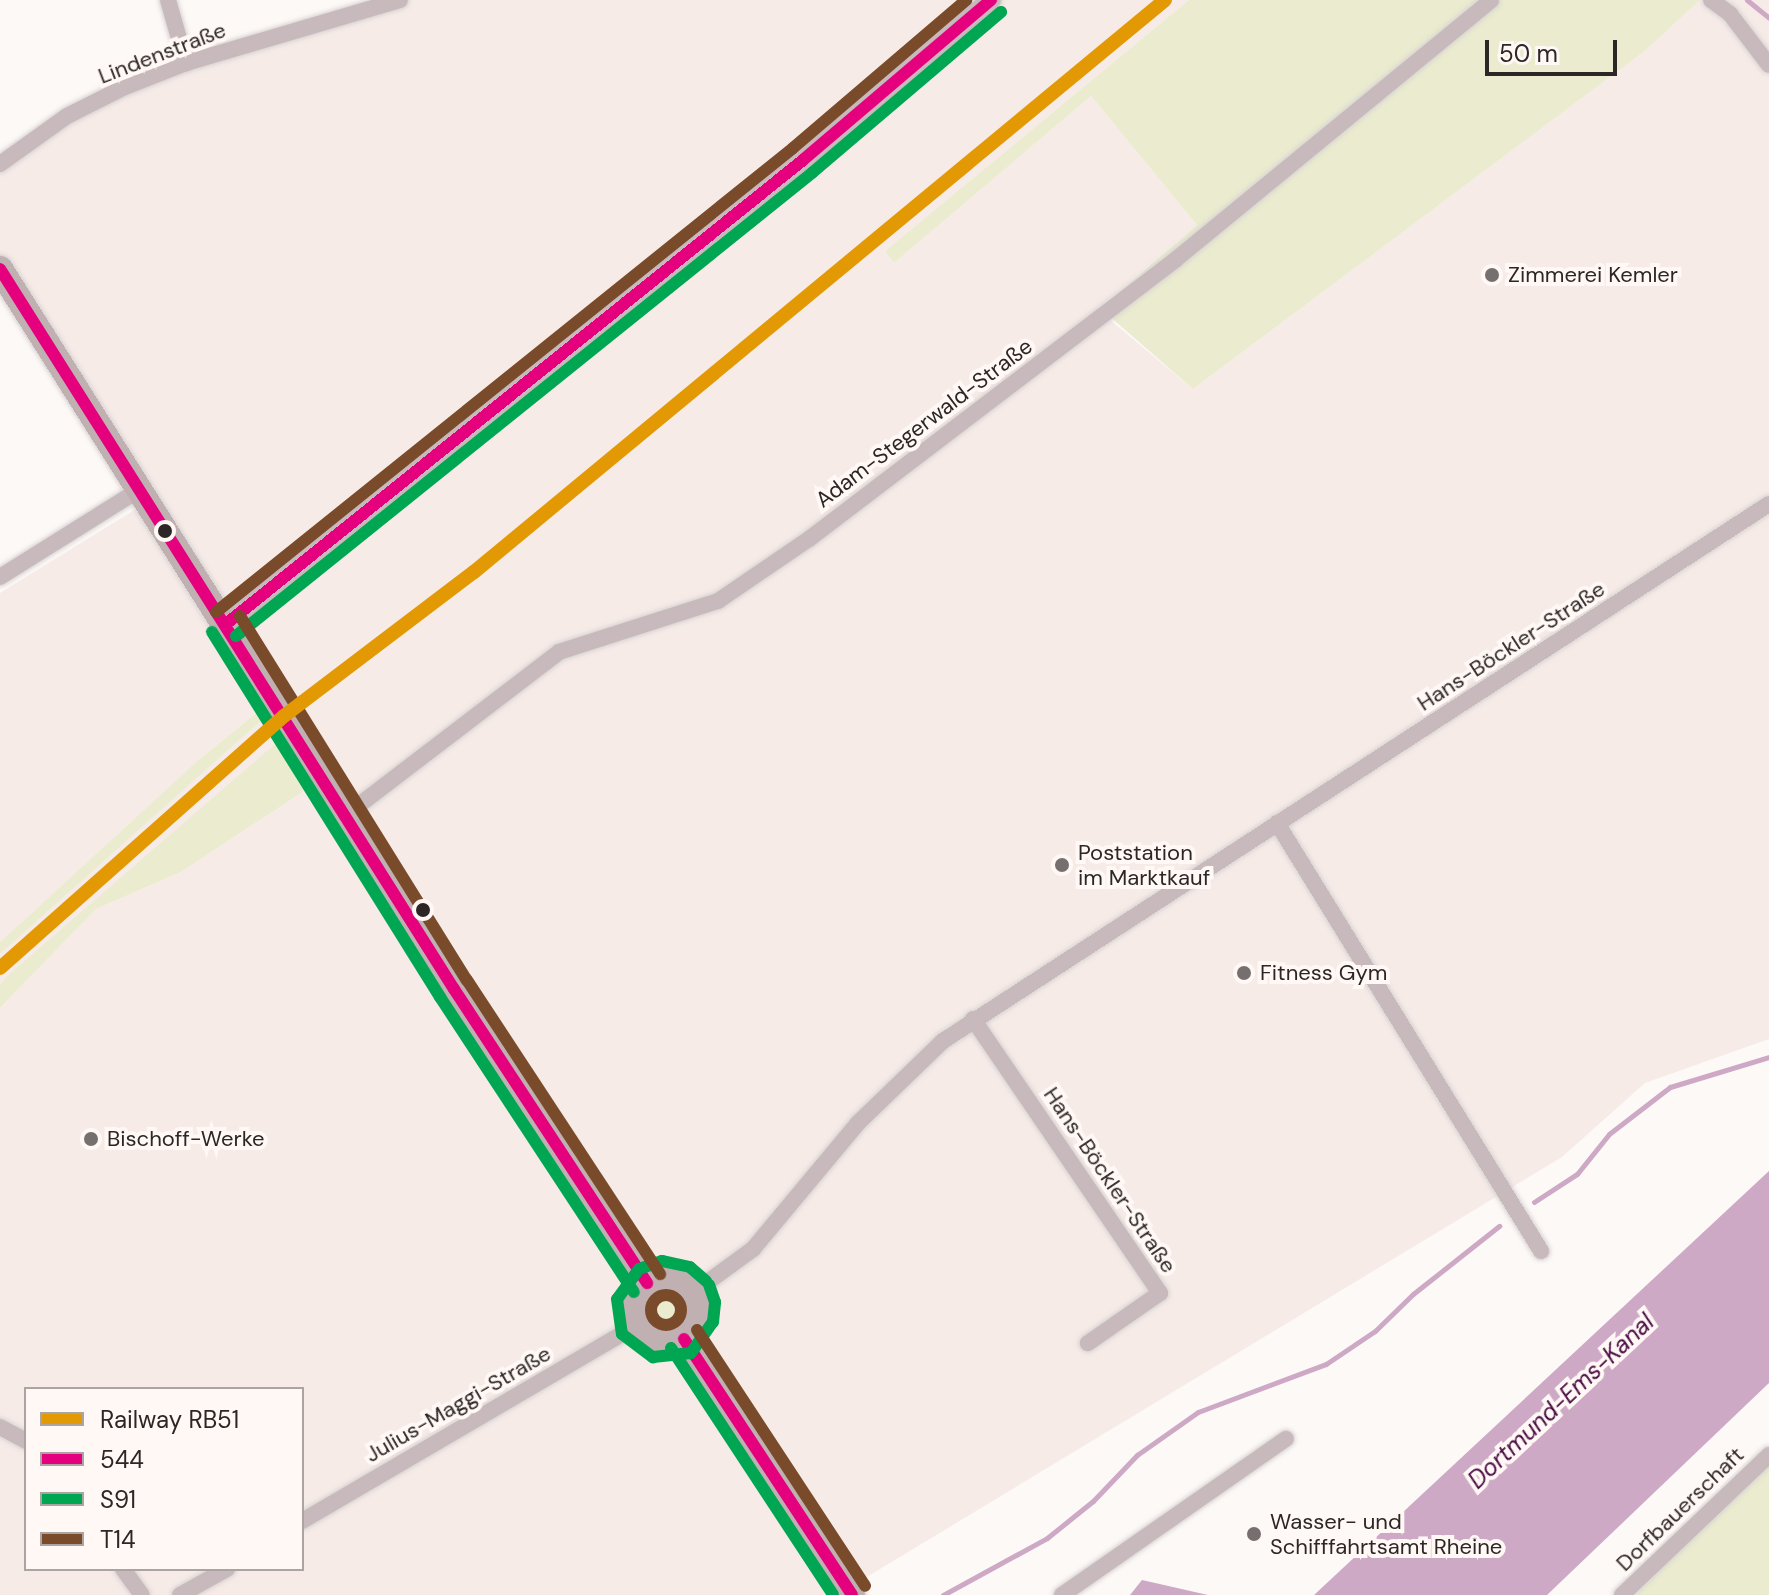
<!DOCTYPE html>
<meta charset="utf-8">
<style>
body{margin:0}
#map{position:relative;width:1769px;height:1595px;overflow:hidden;background:#fdf9f7;font-family:"DM Sans",sans-serif}
div>[style]{position:absolute}
.built>*{inset:0;background:#f6ebe7}
.green>*{inset:0;background:#eaebcf}
.round{border-radius:50%}
.water>*{inset:0;background:#cda9c5}
.stream>*{height:5px;margin:-2.5px;padding:0 2.5px;transform-origin:2.5px;border-radius:2.5px;background:#cda9c5}
.roads{filter:drop-shadow(0 0 2px #d7d3d2) drop-shadow(0 0 2px #d7d3d2)}
.minor>*{height:16px;margin:-8px;padding:0 8px;transform-origin:8px;border-radius:8px;background:#c8babc}
.tertiary>*{height:20px;margin:-10px;padding:0 10px;transform-origin:10px;border-radius:10px;background:#c8babc}
.primary>*{height:26px;margin:-13px;padding:0 13px;transform-origin:13px;border-radius:13px;background:#c1b0b2}
.primary>.ring{margin:-13px;padding:0;box-sizing:content-box;background:none;border:26px solid #c1b0b2;border-radius:50%}
.bus-1>*{height:12px;margin:-6px;padding:0 6px;transform-origin:6px;border-radius:6px;background:#e5007d}
.bus-2>*{height:12px;margin:-6px;padding:0 6px;transform-origin:6px;border-radius:6px;background:#00a651}
.bus-3>*{height:12px;margin:-6px;padding:0 6px;transform-origin:6px;border-radius:6px;background:#7a4b2a}
.bus-3>.ring{margin:-6px;padding:0;box-sizing:content-box;background:none;border:12px solid #7a4b2a;border-radius:50%}
.rail-1>*{height:14px;margin:-7px;padding:0 7px;transform-origin:7px;border-radius:7px;background:#e39904}
.dots>*{width:22px;height:22px;translate:-50% -50%;box-sizing:border-box;border:4px solid #fff8f5;border-radius:50%}
span{translate:-50% -50%;white-space:nowrap;text-align:center;line-height:1.15;-webkit-text-stroke:8px #fff8f5;paint-order:stroke}
.street-label{font-size:22px;color:#2c2726}
.poi-label{font-size:22px;color:#2c2726}
.left{translate:0 -50%;text-align:left}
.water-label{font-size:24px;color:#490c43;font-style:italic}
.legend{position:absolute;left:24px;top:1387px;width:280px;height:184px;box-sizing:border-box;background:#fff8f5;border:2px solid #aba4a2;margin:0;padding:10px 14px;list-style:none;font-size:24px;color:#2c2726}
.legend li{display:flex;align-items:center;gap:16px;height:40px}
.legend b{width:40px;border:2px solid #aba4a2}
.scale{position:absolute;left:1485px;top:40px;width:132px;height:36px;box-sizing:border-box;border:4px solid #2c2726;border-top:0;padding-left:10px;font-size:24px;line-height:28px;white-space:nowrap;color:#2c2726;-webkit-text-stroke:6px #fff8f5;paint-order:stroke}
</style>
<div id="map">
<div class="built">
<i style="clip-path:polygon(evenodd,407px 0,1189px 0,885px 251px,894px 263px,1091px 96px,1197px 225px,1097px 309px,1193px 389px,1646px 50px,1700px 0,1769px 0,1769px 1039px,1645px 1083px,1562px 1157px,837px 1595px,0 1595px,0 1008px,96px 909px,181px 872px,304px 791px,285px 753px,308px 735px,0 260px,0 171px,69px 118px,188px 69px,407px 0,26px 1389px,302px 1389px,302px 1569px,26px 1569px,26px 1389px)"></i>
<i style="clip-path:polygon(136px 509px,260px 710px,196px 762px,0 942px,0 593px)"></i>
<i style="clip-path:polygon(264px 718px,276px 743px,0 984px,0 954px)"></i>
</div>
<div class="green">
<i style="clip-path:polygon(1189px 0,1700px 0,1646px 50px,1193px 389px,1100px 308px,1197px 225px,1091px 96px,894px 263px,885px 251px)"></i>
<i style="clip-path:polygon(260px 710px,264px 718px,0 954px,0 942px,196px 762px)"></i>
<i style="clip-path:polygon(276px 743px,304px 791px,181px 872px,96px 909px,0 1008px,0 984px,13px 971px)"></i>
<i class="round" style="left:643px;top:1288px;width:42px;height:42px"></i>
<i style="clip-path:polygon(1769px 1463px,1769px 1595px,1635px 1595px,1767px 1464px)"></i>
</div>
<div class="water">
<i style="clip-path:polygon(1769px 1171px,1769px 1383px,1547px 1595px,1314px 1595px)"></i>
<i style="clip-path:polygon(1142px 1580px,1208px 1595px,1130px 1595px)"></i>
</div>
<div class="stream">
<i style="left:1747px;top:0;width:28px;rotate:39deg"></i>
<i style="left:1534px;top:1202px;width:51px;rotate:-33.1deg"></i>
<i style="left:1577px;top:1174px;width:51px;rotate:-51.3deg"></i>
<i style="left:1609px;top:1134px;width:77px;rotate:-37.6deg"></i>
<i style="left:1670px;top:1087px;width:103px;rotate:-16.9deg"></i>
<i style="left:943px;top:1595px;width:119px;rotate:-28.7deg"></i>
<i style="left:1047px;top:1538px;width:59px;rotate:-38.8deg"></i>
<i style="left:1093px;top:1501px;width:64px;rotate:-46.3deg"></i>
<i style="left:1137px;top:1455px;width:75px;rotate:-35.2deg"></i>
<i style="left:1198px;top:1412px;width:137px;rotate:-20.6deg"></i>
<i style="left:1326px;top:1364px;width:59px;rotate:-34deg"></i>
<i style="left:1375px;top:1331px;width:53px;rotate:-44.2deg"></i>
<i style="left:1413px;top:1294px;width:110px;rotate:-38.3deg"></i>
</div>
<div class="roads">
<div class="minor">
<i style="left:168px;top:0;width:66px;rotate:74.1deg"></i>
<i style="left:1711px;top:0;width:24px;rotate:36deg"></i>
<i style="left:1730px;top:14px;width:64px;rotate:52.6deg"></i>
<i style="left:0;top:164px;width:82px;rotate:-35.6deg"></i>
<i style="left:67px;top:116px;width:65px;rotate:-26.6deg"></i>
<i style="left:125px;top:87px;width:66px;rotate:-21.5deg"></i>
<i style="left:186px;top:63px;width:223px;rotate:-16.4deg"></i>
<i style="left:0;top:577px;width:168px;rotate:-32.1deg"></i>
<i style="left:346px;top:815px;width:268px;rotate:-37.4deg"></i>
<i style="left:559px;top:652px;width:167px;rotate:-17.8deg"></i>
<i style="left:718px;top:601px;width:110px;rotate:-34.3deg"></i>
<i style="left:809px;top:539px;width:460px;rotate:-37.3deg"></i>
<i style="left:1175px;top:260px;width:409px;rotate:-39.4deg"></i>
<i style="left:1277px;top:823px;width:503px;rotate:58.33deg"></i>
<i style="left:973px;top:1019px;width:332px;rotate:55.7deg"></i>
<i style="left:1160px;top:1293px;width:88px;rotate:145.2deg"></i>
<i style="left:694px;top:1292px;width:73px;rotate:-36.1deg"></i>
<i style="left:753px;top:1249px;width:164px;rotate:-50.2deg"></i>
<i style="left:858px;top:1123px;width:118px;rotate:-44deg"></i>
<i style="left:943px;top:1041px;width:985px;rotate:-33.03deg"></i>
<i style="left:0;top:1427px;width:30px;rotate:28deg"></i>
<i style="left:302px;top:1521px;width:387px;rotate:-30.3deg"></i>
<i style="left:123px;top:1569px;width:32px;rotate:54deg"></i>
<i style="left:180px;top:1595px;width:54px;rotate:-29deg"></i>
<i style="left:1062px;top:1595px;width:273px;rotate:-34.9deg"></i>
<i style="left:1622px;top:1595px;width:203px;rotate:-43.6deg"></i>
</div>
<div class="tertiary">
<i style="left:226px;top:624px;width:740px;rotate:-38.8deg"></i>
<i style="left:803px;top:160px;width:247px;rotate:-40.4deg"></i>
</div>
<div class="primary">
<i style="left:0;top:269px;width:851px;rotate:57.77deg"></i>
<i style="left:454px;top:989px;width:352px;rotate:56.7deg"></i>
<i class="ring" style="left:633px;top:1277px;width:40px;height:40px"></i>
<i style="left:684px;top:1339px;width:306px;rotate:56.7deg"></i>
</div>
</div>
<div class="bus-1">
<i style="left:0;top:269px;width:851px;rotate:57.77deg"></i>
<i style="left:454px;top:989px;width:352px;rotate:56.7deg"></i>
<i style="left:226px;top:624px;width:740px;rotate:-38.8deg"></i>
<i style="left:803px;top:160px;width:247px;rotate:-40.4deg"></i>
<i style="left:684px;top:1339px;width:306px;rotate:56.7deg"></i>
</div>
<div class="bus-2">
<i style="left:212px;top:632px;width:430px;rotate:58deg"></i>
<i style="left:440px;top:997px;width:353px;rotate:56.7deg"></i>
<i style="left:236px;top:636px;width:740px;rotate:-38.8deg"></i>
<i style="left:813px;top:172px;width:247px;rotate:-40.4deg"></i>
<i style="left:706px;top:1281px;width:21px;rotate:-139deg"></i>
<i style="left:690px;top:1267px;width:29px;rotate:-168deg"></i>
<i style="left:662px;top:1261px;width:24px;rotate:161deg"></i>
<i style="left:639px;top:1269px;width:37px;rotate:126deg"></i>
<i style="left:617px;top:1299px;width:35px;rotate:82deg"></i>
<i style="left:622px;top:1334px;width:39px;rotate:37deg"></i>
<i style="left:653px;top:1357px;width:38px;rotate:-6deg"></i>
<i style="left:691px;top:1353px;width:38px;rotate:-55deg"></i>
<i style="left:713px;top:1322px;width:20px;rotate:-84deg"></i>
<i style="left:715px;top:1302px;width:18px;rotate:-109deg"></i>
<i style="left:671px;top:1348px;width:295px;rotate:56.7deg"></i>
</div>
<div class="bus-3">
<i style="left:216px;top:612px;width:740px;rotate:-38.8deg"></i>
<i style="left:793px;top:148px;width:228px;rotate:-40.5deg"></i>
<i style="left:240px;top:616px;width:429px;rotate:58.1deg"></i>
<i style="left:467px;top:980px;width:352px;rotate:56.7deg"></i>
<i class="ring" style="left:651px;top:1295px;width:18px;height:18px"></i>
<i style="left:697px;top:1330px;width:306px;rotate:56.7deg"></i>
</div>
<div class="rail-1">
<i style="left:0;top:968px;width:380px;rotate:-41.6deg"></i>
<i style="left:284px;top:716px;width:238px;rotate:-37.2deg"></i>
<i style="left:474px;top:572px;width:897px;rotate:-39.62deg"></i>
</div>
<div class="dots">
<i style="left:1492px;top:275px;background:#75706f"></i>
<i style="left:165px;top:531px;background:#2c2726"></i>
<i style="left:1062px;top:865px;background:#75706f"></i>
<i style="left:423px;top:910px;background:#2c2726"></i>
<i style="left:1244px;top:973px;background:#75706f"></i>
<i style="left:91px;top:1139px;background:#75706f"></i>
<i style="left:1254px;top:1534px;background:#75706f"></i>
</div>
<div class="street-label">
<span style="left:162px;top:53px;rotate:-21deg">Lindenstraße</span>
<span style="left:924px;top:423px;rotate:-37deg">Adam-Stegerwald-Straße</span>
<span style="left:1511px;top:646px;rotate:-33deg">Hans-Böckler-Straße</span>
<span style="left:1110px;top:1180px;rotate:56deg">Hans-Böckler-Straße</span>
<span style="left:458px;top:1404px;rotate:-30deg">Julius-Maggi-Straße</span>
<span style="left:1680px;top:1509px;rotate:-44deg">Dorfbauerschaft</span>
</div>
<div class="poi-label">
<span class="left" style="left:1508px;top:275px">Zimmerei Kemler</span>
<span class="left" style="left:1078px;top:865px">Poststation<br>im Marktkauf</span>
<span class="left" style="left:1260px;top:973px">Fitness Gym</span>
<span class="left" style="left:107px;top:1139px">Bischoff-Werke</span>
<span class="left" style="left:1270px;top:1534px">Wasser- und<br>Schifffahrtsamt Rheine</span>
</div>
<div class="water-label">
<span style="left:1561px;top:1401px;rotate:-43deg">Dortmund-Ems-Kanal</span>
</div>
<ul class="legend">
<li><b style="height:10px;background:#e39904"></b>Railway RB51</li>
<li><b style="height:10px;background:#e5007d"></b>544</li>
<li><b style="height:10px;background:#00a651"></b>S91</li>
<li><b style="height:10px;background:#7a4b2a"></b>T14</li>
</ul>
<div class="scale">50 m</div>
</div>
